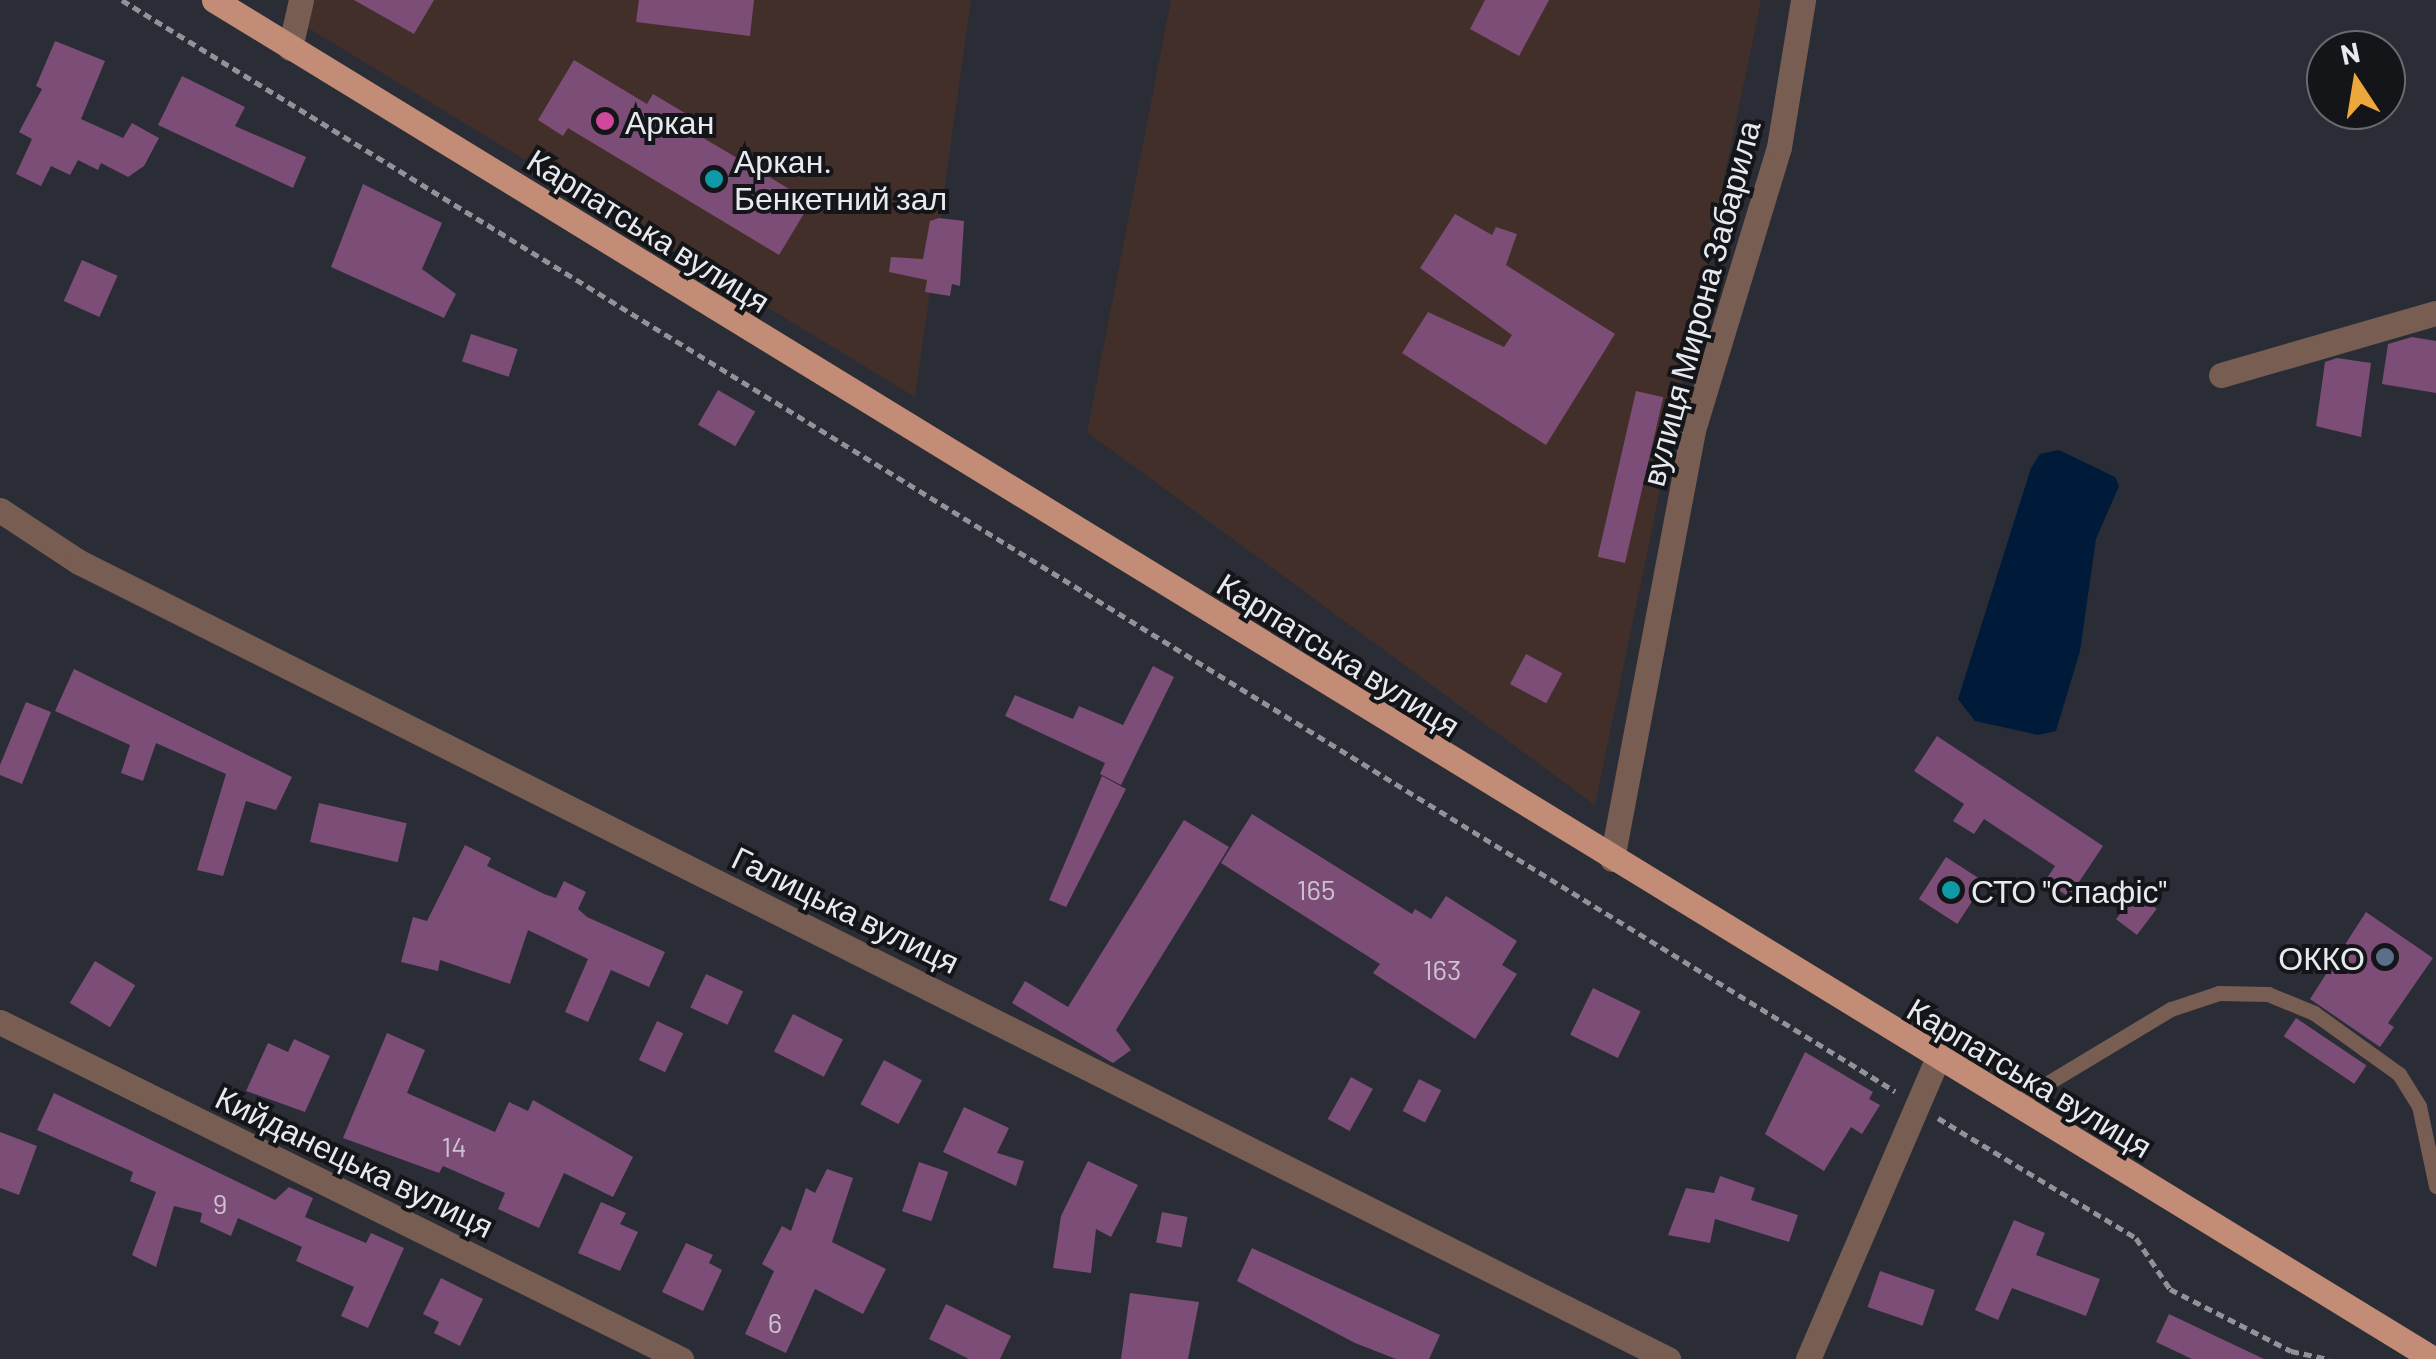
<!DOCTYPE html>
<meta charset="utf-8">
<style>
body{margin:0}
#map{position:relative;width:2436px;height:1359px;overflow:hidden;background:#2a2d35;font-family:Barlow,sans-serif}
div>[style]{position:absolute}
.industrial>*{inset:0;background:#432f2a}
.water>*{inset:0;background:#001b3a}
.building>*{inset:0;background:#7c4d76;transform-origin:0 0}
.path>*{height:5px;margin-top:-2.5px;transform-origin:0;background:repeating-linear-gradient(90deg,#91939a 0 8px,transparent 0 13px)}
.service>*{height:15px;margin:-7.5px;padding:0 7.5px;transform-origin:7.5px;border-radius:7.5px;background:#785d53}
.minor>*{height:25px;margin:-12.5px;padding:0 12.5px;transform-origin:12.5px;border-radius:12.5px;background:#785d53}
.primary>*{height:25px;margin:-12.5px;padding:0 12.5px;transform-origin:12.5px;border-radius:12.5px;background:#c28c76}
.dots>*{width:28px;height:28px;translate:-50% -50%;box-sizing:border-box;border:5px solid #141519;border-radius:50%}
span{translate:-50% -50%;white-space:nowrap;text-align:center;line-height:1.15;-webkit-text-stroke:8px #141519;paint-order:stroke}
.number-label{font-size:28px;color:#ccc2d1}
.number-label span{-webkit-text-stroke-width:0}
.poi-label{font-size:32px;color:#e7e9ef}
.left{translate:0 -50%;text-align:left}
.right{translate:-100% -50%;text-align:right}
.street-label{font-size:32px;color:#e7e9ef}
.north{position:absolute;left:2306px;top:30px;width:100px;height:100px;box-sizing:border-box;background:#141519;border:2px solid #686a6f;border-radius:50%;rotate:348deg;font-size:28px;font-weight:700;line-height:40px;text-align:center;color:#e7e9ef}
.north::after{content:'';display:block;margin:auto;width:35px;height:45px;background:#eda83c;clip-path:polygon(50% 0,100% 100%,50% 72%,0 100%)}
</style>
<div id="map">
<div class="industrial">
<i style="clip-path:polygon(305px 0,971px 0,915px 397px,300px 23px)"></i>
<i style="clip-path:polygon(1171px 0,1761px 0,1595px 805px,1087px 432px)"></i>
</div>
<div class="water">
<i style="clip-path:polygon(2059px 450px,2115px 477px,2119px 486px,2096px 539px,2080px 651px,2056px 731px,2038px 735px,1975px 721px,1958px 699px,2031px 468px,2040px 454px)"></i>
</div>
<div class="building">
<i style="clip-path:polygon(354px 0,434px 0,414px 34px)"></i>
<i style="clip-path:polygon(639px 0,754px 0,750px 36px,636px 22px)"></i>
<i style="clip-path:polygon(1485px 0,1549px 0,1519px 56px,1470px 29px)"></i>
<i style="clip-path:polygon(55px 41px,105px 61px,81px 119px,123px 138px,132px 123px,159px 138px,144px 166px,128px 177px,101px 163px,98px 170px,78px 160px,70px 175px,51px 166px,41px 186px,16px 174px,32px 139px,19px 132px,42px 89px,36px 86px)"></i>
<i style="clip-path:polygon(574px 60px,647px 104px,653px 94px,700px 122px,695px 133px,811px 202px,779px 255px,568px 128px,563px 136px,538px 120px)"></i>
<i style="clip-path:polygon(182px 76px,245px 107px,235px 126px,306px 157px,293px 188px,158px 125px)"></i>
<i style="clip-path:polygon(363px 184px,442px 223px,422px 269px,456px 294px,444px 318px,331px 267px)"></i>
<i style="clip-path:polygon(1455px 214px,1492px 235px,1496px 227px,1517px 234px,1506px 265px,1615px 334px,1546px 445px,1402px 353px,1428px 312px,1504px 347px,1512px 335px,1420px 268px)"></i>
<i style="clip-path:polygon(939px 218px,964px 221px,960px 286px,952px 284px,950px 296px,925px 292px,927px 280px,889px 272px,891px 257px,923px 259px,930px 221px)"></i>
<i style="left:82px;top:260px;width:39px;height:45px;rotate:24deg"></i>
<i style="left:471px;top:334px;width:49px;height:29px;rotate:18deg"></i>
<i style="clip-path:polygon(2412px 337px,2436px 341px,2436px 393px,2382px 384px,2388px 344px)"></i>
<i style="clip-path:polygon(2337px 358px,2371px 363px,2361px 437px,2316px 426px,2325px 362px)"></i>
<i style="left:718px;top:390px;width:43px;height:40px;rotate:30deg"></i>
<i style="left:1636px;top:391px;width:28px;height:170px;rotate:13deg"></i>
<i style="left:1526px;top:654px;width:41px;height:34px;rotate:28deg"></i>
<i style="clip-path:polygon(1153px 666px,1174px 677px,1121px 785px,1100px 774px,1105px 763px,1005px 716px,1015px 695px,1073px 719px,1079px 706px,1123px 725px)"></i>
<i style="clip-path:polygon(74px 669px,292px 777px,276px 810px,246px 801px,223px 876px,197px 870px,226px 774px,156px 743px,143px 781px,121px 773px,130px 745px,55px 711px)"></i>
<i style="clip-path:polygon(26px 702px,51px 712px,22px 784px,0 775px,0 765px)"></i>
<i style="clip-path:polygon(1937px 736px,2103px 846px,2069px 897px,2045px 881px,2055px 866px,1984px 819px,1974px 834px,1953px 821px,1964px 804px,1914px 771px)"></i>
<i style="clip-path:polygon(1102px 776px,1126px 789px,1066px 907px,1049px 900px)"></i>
<i style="left:319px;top:803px;width:90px;height:40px;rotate:13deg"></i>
<i style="clip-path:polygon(1252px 814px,1412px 914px,1415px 909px,1431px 919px,1446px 896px,1517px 941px,1502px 965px,1517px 974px,1475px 1039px,1373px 973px,1380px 964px,1221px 863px)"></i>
<i style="clip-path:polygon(1184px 820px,1229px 847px,1116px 1030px,1131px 1050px,1113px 1063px,1012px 1003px,1025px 981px,1068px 1007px)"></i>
<i style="clip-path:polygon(465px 845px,491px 858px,487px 866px,544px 894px,556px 898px,564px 881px,586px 892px,578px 909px,587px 917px,665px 952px,649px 987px,611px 970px,588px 1022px,565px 1012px,588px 959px,528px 930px,510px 984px,440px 960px,438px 971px,401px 962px,413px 917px,427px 921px)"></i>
<i style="left:1946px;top:857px;width:46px;height:50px;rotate:33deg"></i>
<i style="left:2136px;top:893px;width:26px;height:33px;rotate:37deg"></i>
<i style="clip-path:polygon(2366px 912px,2433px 958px,2388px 1023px,2394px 1027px,2380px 1047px,2310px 999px)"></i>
<i style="left:95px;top:961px;width:47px;height:49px;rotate:31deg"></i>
<i style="left:706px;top:974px;width:41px;height:37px;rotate:25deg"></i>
<i style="left:1593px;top:988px;width:53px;height:52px;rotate:26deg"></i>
<i style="left:793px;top:1014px;width:56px;height:42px;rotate:27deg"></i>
<i style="left:2296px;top:1018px;width:85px;height:22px;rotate:34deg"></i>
<i style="left:657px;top:1021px;width:29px;height:43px;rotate:25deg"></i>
<i style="clip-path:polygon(387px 1033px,425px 1050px,407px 1093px,495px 1132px,509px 1102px,528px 1111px,533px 1100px,633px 1157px,613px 1197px,564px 1173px,539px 1228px,498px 1209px,505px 1193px,443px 1166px,439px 1173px,343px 1138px)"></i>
<i style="clip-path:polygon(294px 1039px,330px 1056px,305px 1112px,246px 1091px,268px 1043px,288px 1052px)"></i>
<i style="clip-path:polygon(1805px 1052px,1873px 1092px,1869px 1099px,1880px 1105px,1862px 1134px,1851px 1127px,1824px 1171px,1765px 1134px)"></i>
<i style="left:884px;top:1060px;width:43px;height:50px;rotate:28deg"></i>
<i style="left:1351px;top:1077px;width:25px;height:48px;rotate:29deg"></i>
<i style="left:1419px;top:1079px;width:25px;height:36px;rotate:27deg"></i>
<i style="clip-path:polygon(54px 1093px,275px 1200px,289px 1187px,313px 1198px,305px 1217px,366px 1243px,371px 1233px,404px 1248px,368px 1328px,341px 1316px,354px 1287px,296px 1261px,302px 1247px,238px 1218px,231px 1236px,200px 1222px,202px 1213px,174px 1206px,156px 1267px,132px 1255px,156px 1192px,130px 1181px,133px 1172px,37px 1130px)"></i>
<i style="clip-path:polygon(964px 1107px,1009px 1128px,997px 1153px,1024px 1161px,1016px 1186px,943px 1152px)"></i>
<i style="clip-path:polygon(0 1132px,37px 1146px,19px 1195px,0 1188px)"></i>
<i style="clip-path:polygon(1088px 1161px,1138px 1185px,1111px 1237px,1096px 1229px,1091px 1273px,1053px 1268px,1061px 1216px)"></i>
<i style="left:919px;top:1162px;width:31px;height:52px;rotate:19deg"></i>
<i style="clip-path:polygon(827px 1169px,853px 1178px,832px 1242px,886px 1269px,863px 1314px,815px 1289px,786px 1353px,745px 1334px,774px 1271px,762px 1264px,782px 1226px,791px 1231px,806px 1188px,815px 1193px)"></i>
<i style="clip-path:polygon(1720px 1176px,1755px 1188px,1751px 1200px,1798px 1215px,1789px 1242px,1715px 1219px,1710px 1243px,1668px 1235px,1686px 1188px,1714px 1193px)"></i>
<i style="clip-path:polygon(601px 1202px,626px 1213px,620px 1224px,638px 1232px,620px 1271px,578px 1253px)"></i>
<i style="left:1162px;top:1212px;width:26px;height:31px;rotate:11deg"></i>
<i style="clip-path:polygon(2014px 1220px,2045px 1233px,2036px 1255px,2100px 1279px,2086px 1316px,2012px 1288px,1998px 1320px,1975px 1310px)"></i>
<i style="clip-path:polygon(686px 1243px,713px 1255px,709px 1263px,722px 1270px,703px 1311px,662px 1292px)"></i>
<i style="clip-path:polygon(1252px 1248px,1440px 1335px,1429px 1359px,1396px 1359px,1355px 1343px,1237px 1281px)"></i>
<i style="left:1880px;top:1271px;width:58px;height:38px;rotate:19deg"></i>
<i style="clip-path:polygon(441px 1278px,483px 1299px,460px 1346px,434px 1333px,439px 1322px,423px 1314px)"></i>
<i style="clip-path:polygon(1130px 1293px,1199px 1302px,1188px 1359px,1121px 1359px)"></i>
<i style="clip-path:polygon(946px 1304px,1011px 1336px,1000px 1359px,969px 1359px,929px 1339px)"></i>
<i style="clip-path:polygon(2169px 1314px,2264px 1359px,2192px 1359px,2156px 1342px)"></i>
</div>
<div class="path">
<i style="left:122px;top:0;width:2082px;rotate:31.61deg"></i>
<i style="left:1938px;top:1118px;width:232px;rotate:31.2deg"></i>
<i style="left:2136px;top:1238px;width:61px;rotate:56.3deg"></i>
<i style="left:2170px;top:1289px;width:136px;rotate:27.1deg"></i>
<i style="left:2291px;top:1351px;width:39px;rotate:12deg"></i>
</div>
<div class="service">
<i style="left:2011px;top:1105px;width:187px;rotate:-31deg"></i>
<i style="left:2171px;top:1009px;width:51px;rotate:-18.4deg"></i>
<i style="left:2219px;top:993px;width:49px;rotate:1.2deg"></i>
<i style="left:2268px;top:994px;width:50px;rotate:22.4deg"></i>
<i style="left:2314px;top:1013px;width:105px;rotate:35.7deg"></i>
<i style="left:2399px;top:1074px;width:38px;rotate:58deg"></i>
<i style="left:2419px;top:1106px;width:82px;rotate:78deg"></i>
</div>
<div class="minor">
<i style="left:290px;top:48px;width:49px;rotate:-77.1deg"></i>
<i style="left:2221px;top:375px;width:224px;rotate:-16.1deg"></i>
<i style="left:0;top:510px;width:95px;rotate:33.4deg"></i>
<i style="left:79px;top:562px;width:1778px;rotate:26.64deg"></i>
<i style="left:1612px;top:859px;width:437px;rotate:-79.3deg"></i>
<i style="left:1693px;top:430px;width:296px;rotate:-73.1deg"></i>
<i style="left:1779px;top:147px;width:149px;rotate:-80.7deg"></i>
<i style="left:0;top:1022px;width:760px;rotate:26.33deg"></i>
<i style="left:1808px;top:1359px;width:326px;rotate:-66.7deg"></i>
</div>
<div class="primary">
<i style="left:214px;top:0;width:2602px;rotate:31.48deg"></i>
</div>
<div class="dots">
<i style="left:605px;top:121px;background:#d1479c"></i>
<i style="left:714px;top:179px;background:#0f9aa8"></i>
<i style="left:1951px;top:890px;background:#0f9aa8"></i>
<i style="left:2385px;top:957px;background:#5c6f8a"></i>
</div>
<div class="number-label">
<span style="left:1316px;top:889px">165</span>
<span style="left:1442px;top:969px">163</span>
<span style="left:454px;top:1146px">14</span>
<span style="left:220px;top:1203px">9</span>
<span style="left:775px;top:1322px">6</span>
</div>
<div class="poi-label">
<span class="left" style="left:625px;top:121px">Аркан</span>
<span class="left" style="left:734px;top:179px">Аркан.<br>Бенкетний зал</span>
<span class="left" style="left:1971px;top:890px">СТО "Спафіс"</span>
<span class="right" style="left:2365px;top:957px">ОККО</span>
</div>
<div class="street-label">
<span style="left:649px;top:230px;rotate:32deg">Карпатська вулиця</span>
<span style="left:1700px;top:303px;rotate:-75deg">вулиця Мирона Забарила</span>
<span style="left:1339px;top:654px;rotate:32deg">Карпатська вулиця</span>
<span style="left:846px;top:909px;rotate:26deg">Галицька вулиця</span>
<span style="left:2030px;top:1077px;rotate:31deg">Карпатська вулиця</span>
<span style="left:355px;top:1161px;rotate:26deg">Кийданецька вулиця</span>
</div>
<div class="north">N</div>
</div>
